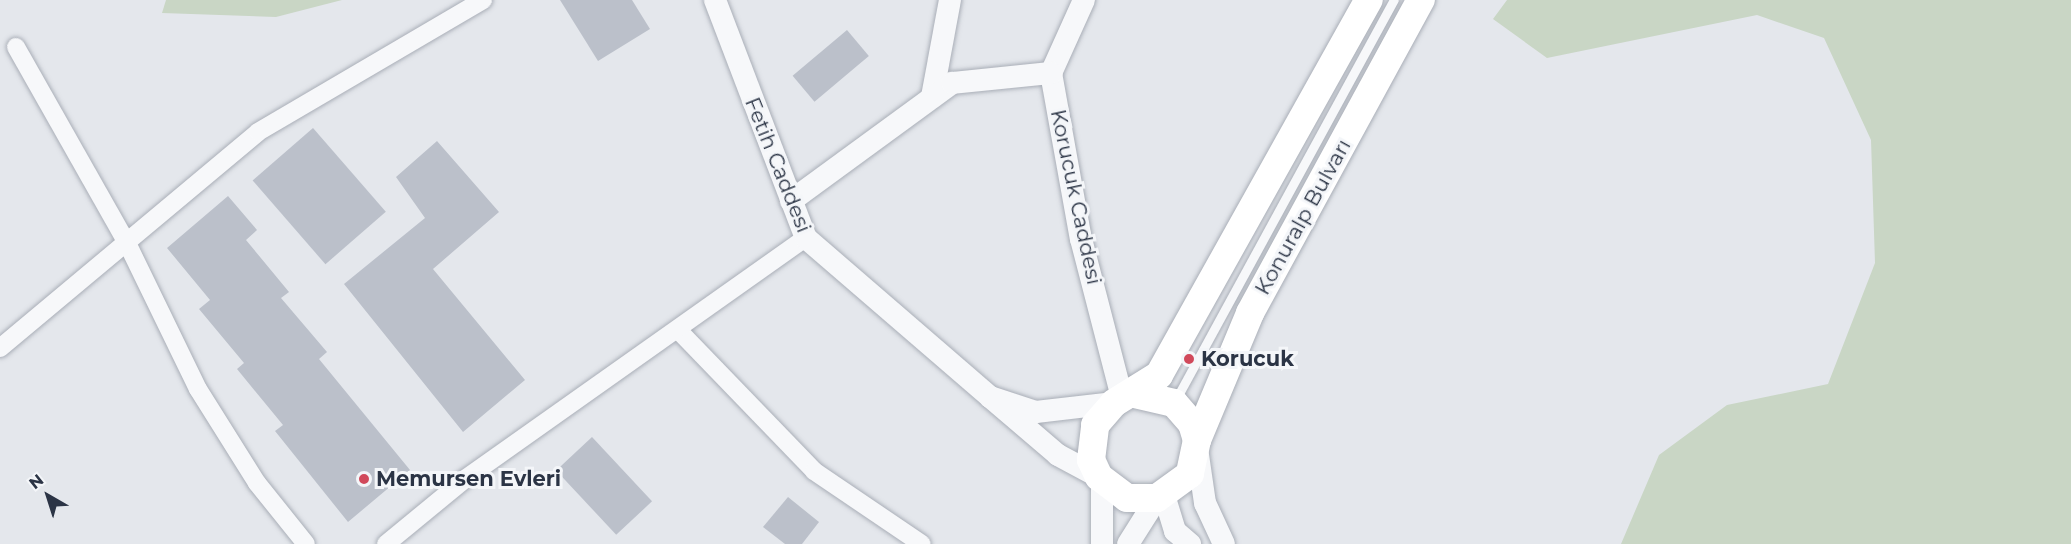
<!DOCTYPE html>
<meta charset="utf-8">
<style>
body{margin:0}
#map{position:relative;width:2071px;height:544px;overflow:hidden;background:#e4e7ec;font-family:Montserrat,sans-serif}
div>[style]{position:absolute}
.green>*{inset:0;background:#c9d6c5}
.building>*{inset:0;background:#bbc0ca;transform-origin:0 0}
.roads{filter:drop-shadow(0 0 2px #a9aeb7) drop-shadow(0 0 2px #a9aeb7)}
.service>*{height:9px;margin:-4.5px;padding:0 4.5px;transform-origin:4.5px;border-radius:4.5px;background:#f7f8fa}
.minor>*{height:18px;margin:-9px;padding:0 9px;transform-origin:9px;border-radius:9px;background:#f7f8fa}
.tertiary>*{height:22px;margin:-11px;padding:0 11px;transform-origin:11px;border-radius:11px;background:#f7f8fa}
.primary>*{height:28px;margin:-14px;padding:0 14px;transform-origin:14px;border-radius:14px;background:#fff}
.dots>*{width:16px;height:16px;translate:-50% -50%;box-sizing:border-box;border:3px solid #f4f6f9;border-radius:50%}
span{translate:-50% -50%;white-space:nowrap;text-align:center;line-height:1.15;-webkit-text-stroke:6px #f4f6f9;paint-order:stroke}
.street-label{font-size:21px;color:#2b3445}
.poi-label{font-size:21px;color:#2b3445;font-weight:700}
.left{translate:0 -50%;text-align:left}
.north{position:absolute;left:18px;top:466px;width:60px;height:60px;-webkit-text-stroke:4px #f4f6f9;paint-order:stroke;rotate:321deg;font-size:16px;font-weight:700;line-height:24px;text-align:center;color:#2b3445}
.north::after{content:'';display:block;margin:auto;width:21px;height:27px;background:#2b3445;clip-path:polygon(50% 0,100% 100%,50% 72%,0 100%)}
</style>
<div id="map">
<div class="green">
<i style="clip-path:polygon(166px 0,342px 0,276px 17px,162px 13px)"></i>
<i style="clip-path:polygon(1507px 0,2071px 0,2071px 544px,1621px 544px,1659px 455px,1727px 405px,1828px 384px,1875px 263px,1871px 140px,1824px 38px,1757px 15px,1547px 58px,1493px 19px)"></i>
</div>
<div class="building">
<i style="clip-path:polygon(560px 0,632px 0,650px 29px,598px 61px)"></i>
<i style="left:847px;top:30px;width:34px;height:71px;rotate:50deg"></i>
<i style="left:313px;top:128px;width:111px;height:80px;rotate:49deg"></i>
<i style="clip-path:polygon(437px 141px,499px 212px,433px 269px,525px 380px,463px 432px,344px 284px,425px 218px,396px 177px)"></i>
<i style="clip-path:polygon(228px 196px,257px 230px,246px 240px,289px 292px,281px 298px,327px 352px,319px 359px,410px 470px,348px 522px,275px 431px,283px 425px,237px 369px,244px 363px,199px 309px,210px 300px,167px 248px)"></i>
<i style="left:592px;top:437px;width:88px;height:49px;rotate:47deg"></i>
<i style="clip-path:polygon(788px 497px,819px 522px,802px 544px,785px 544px,763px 527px)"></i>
</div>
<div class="roads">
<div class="service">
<i style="left:1175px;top:401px;width:457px;rotate:-61.4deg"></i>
</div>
<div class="minor">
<i style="left:16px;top:47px;width:227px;rotate:60.5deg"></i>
<i style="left:128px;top:245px;width:160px;rotate:64.1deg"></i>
<i style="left:198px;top:389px;width:111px;rotate:57.9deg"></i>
<i style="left:257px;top:483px;width:78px;rotate:51.2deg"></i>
<i style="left:680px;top:332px;width:193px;rotate:46deg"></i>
<i style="left:814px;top:471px;width:130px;rotate:34.1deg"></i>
<i style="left:0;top:348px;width:336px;rotate:-39.9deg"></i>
<i style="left:258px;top:132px;width:261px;rotate:-30.4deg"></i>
<i style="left:386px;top:544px;width:102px;rotate:-39.4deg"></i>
<i style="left:465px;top:479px;width:418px;rotate:-35.3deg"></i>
</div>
<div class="tertiary">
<i style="left:715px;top:0;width:255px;rotate:69.1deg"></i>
<i style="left:806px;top:238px;width:243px;rotate:40.8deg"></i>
<i style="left:1084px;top:0;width:80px;rotate:114.3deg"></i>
<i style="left:1051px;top:73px;width:169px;rotate:79.8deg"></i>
<i style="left:1081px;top:239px;width:164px;rotate:75.5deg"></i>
<i style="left:932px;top:97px;width:99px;rotate:-79.5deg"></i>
<i style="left:791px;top:201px;width:200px;rotate:-36.2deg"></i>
<i style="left:952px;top:83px;width:100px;rotate:-5.8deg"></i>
<i style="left:1198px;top:455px;width:49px;rotate:81.7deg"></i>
<i style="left:1205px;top:503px;width:45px;rotate:65.1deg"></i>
<i style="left:1099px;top:477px;width:47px;rotate:-151.8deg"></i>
<i style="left:1058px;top:455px;width:89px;rotate:-139.5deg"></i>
<i style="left:990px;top:397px;width:48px;rotate:18.1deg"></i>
<i style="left:1036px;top:412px;width:79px;rotate:-6.6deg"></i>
<i style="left:1102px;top:480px;width:64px;rotate:90deg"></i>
<i style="left:1164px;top:495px;width:38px;rotate:73deg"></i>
<i style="left:1175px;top:531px;width:20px;rotate:41deg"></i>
<i style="left:1128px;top:544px;width:54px;rotate:-57.8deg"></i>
</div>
<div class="primary">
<i style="left:1135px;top:394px;width:40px;rotate:13deg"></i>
<i style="left:1174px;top:403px;width:28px;rotate:49deg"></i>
<i style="left:1192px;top:424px;width:17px;rotate:73deg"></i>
<i style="left:1197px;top:440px;width:35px;rotate:102deg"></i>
<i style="left:1190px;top:474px;width:41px;rotate:144deg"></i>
<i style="left:1157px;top:498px;width:30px;rotate:180deg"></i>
<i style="left:1127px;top:498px;width:35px;rotate:-143deg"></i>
<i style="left:1099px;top:477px;width:19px;rotate:-115deg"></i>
<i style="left:1091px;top:460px;width:35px;rotate:-83deg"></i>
<i style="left:1095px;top:425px;width:29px;rotate:-49deg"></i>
<i style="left:1114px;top:403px;width:53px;rotate:-31.9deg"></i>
<i style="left:1159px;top:375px;width:430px;rotate:-60.8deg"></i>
<i style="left:1197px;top:440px;width:138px;rotate:-67.3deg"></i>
<i style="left:1250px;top:313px;width:357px;rotate:-61.4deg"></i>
</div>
</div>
<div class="dots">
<i style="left:1189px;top:359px;background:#d1495b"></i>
<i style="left:364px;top:479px;background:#d1495b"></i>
</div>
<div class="street-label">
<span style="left:778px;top:165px;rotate:68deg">Fetih Caddesi</span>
<span style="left:1076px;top:197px;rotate:78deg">Korucuk Caddesi</span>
<span style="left:1303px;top:217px;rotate:-61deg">Konuralp Bulvarı</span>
</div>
<div class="poi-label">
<span class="left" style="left:1201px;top:359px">Korucuk</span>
<span class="left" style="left:376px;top:479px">Memursen Evleri</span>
</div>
<div class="north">N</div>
</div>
